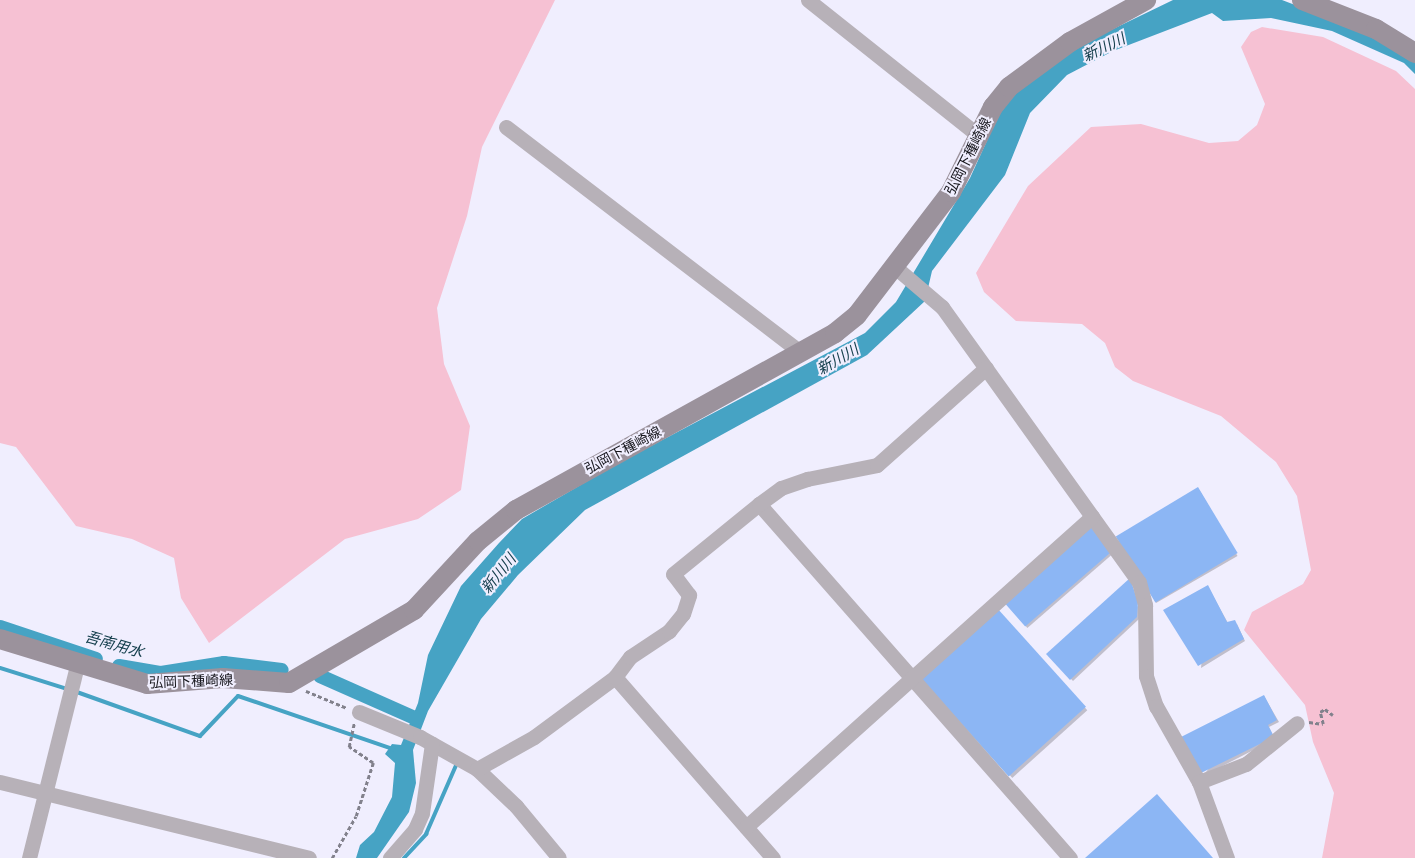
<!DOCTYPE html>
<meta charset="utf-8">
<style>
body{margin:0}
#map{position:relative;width:1415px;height:858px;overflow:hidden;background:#f0eefe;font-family:"Roboto Condensed","Noto Sans JP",sans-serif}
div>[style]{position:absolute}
.green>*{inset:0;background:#f6c1d3}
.water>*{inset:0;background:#46a3c4}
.shadow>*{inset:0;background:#0003;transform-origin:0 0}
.stream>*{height:4px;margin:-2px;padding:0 2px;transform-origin:2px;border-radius:2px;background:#46a3c4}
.canal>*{height:14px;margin:-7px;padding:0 7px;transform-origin:7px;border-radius:7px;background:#46a3c4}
.building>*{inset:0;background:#8cb6f4;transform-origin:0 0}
.path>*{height:2.5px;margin-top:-1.25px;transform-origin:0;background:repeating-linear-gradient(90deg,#82818c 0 4px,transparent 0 6.5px)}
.street>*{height:15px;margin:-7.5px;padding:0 7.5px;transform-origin:7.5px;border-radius:7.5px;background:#b7b1b8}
.secondary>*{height:20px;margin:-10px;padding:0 10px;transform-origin:10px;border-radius:10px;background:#9b929c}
span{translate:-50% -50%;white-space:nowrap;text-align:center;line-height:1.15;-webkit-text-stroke:4px #f0eefe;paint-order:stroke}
.street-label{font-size:14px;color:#16161c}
.water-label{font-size:15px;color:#16404e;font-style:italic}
</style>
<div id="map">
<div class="green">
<i style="clip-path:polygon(0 0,555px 0,482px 147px,467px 216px,437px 308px,444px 364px,470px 426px,461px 490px,418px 519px,345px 539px,209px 643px,181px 598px,174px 558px,132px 539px,76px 526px,16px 447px,0 443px)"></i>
<i style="clip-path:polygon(1262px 27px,1323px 37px,1396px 71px,1415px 89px,1415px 858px,1322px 858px,1334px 793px,1313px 742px,1305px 705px,1244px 630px,1252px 612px,1303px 584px,1311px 570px,1297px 496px,1276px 462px,1221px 416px,1133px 381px,1115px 367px,1105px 343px,1082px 324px,1016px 321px,984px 292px,976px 273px,1028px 186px,1091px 127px,1141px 124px,1209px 143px,1238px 141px,1257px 125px,1265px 104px,1241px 47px,1251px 32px)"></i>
</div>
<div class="water">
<i style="clip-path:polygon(1173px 0,1282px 0,1381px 38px,1415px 60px,1415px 74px,1404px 63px,1332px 31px,1271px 18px,1223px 21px,1212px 13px,1113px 51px,1067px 75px,1030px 113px,1005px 175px,932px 271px,925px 301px,867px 355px,585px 510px,518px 575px,481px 619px,428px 711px,413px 750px,416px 783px,409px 812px,377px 858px,356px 858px,360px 845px,374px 832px,392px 797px,395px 763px,385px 754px,392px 744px,401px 745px,418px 703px,428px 655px,461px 586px,499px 543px,522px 519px,615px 465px,865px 333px,896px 302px,970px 178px,1000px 112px,1022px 85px,1080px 45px)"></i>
</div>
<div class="shadow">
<i style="left:1200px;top:491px;width:75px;height:94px;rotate:60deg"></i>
<i style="left:1091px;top:529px;width:33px;height:113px;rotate:49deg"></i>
<i style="clip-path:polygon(1208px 587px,1228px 623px,1237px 624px,1245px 641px,1201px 668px)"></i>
<i style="clip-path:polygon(1140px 605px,1139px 619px,1073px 681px,1047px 654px)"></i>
<i style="left:997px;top:610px;width:135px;height:101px;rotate:48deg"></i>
<i style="clip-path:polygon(1264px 696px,1279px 722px,1269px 727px,1275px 739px,1203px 776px)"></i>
</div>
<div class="stream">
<i style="left:0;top:668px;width:70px;rotate:17.4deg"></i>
<i style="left:74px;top:691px;width:134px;rotate:19.7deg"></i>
<i style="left:200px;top:736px;width:55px;rotate:-46.5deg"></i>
<i style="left:238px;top:696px;width:164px;rotate:18.9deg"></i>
<i style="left:404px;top:858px;width:33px;rotate:-47deg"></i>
<i style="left:426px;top:834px;width:77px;rotate:-66.4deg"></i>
</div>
<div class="canal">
<i style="left:0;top:627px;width:101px;rotate:18.4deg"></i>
<i style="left:119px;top:666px;width:43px;rotate:9.5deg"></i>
<i style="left:161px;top:673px;width:64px;rotate:-9deg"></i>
<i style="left:224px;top:663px;width:58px;rotate:6.9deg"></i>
<i style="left:320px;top:676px;width:104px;rotate:23.9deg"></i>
</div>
<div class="building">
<i style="left:1198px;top:487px;width:77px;height:96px;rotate:59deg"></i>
<i style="left:1091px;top:527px;width:32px;height:115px;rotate:49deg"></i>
<i style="clip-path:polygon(1130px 578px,1138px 602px,1137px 617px,1070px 680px,1046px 654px)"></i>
<i style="clip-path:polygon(1208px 585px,1227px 622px,1235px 620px,1244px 639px,1198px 666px,1163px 610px)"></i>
<i style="left:997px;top:608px;width:133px;height:104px;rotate:48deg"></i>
<i style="clip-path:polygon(1264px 695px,1277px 720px,1268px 725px,1274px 737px,1199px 774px,1181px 737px)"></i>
<i style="clip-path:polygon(1157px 794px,1213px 858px,1085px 858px)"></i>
</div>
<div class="path">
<i style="left:306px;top:691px;width:44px;rotate:22.5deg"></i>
<i style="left:1309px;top:722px;width:14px;rotate:8deg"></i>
<i style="left:1323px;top:724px;width:12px;rotate:-104deg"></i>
<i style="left:1320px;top:712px;width:6px;rotate:-31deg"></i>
<i style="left:1325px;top:709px;width:10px;rotate:37deg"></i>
<i style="left:332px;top:858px;width:48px;rotate:-60.3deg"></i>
<i style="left:356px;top:816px;width:56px;rotate:-72.2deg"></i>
<i style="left:373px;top:763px;width:29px;rotate:-146deg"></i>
<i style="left:349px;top:747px;width:24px;rotate:-78deg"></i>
</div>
<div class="street">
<i style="left:808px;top:0;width:218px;rotate:38.5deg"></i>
<i style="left:506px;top:127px;width:372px;rotate:37.4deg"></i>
<i style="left:895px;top:267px;width:62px;rotate:40.4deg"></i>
<i style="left:942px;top:307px;width:338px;rotate:54.4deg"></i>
<i style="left:1139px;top:582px;width:24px;rotate:75deg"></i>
<i style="left:1145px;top:605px;width:71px;rotate:89.2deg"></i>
<i style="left:1146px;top:676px;width:32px;rotate:72deg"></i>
<i style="left:1156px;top:706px;width:87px;rotate:60.5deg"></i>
<i style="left:1199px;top:782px;width:81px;rotate:69.8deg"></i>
<i style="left:759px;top:504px;width:471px;rotate:48.7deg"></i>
<i style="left:615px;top:677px;width:240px;rotate:48.9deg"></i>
<i style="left:359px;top:712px;width:66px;rotate:22.3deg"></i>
<i style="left:420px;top:737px;width:65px;rotate:29.3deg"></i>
<i style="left:477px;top:769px;width:54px;rotate:43.5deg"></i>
<i style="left:516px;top:806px;width:67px;rotate:50.4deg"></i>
<i style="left:477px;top:769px;width:65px;rotate:-29.3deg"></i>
<i style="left:534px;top:737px;width:101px;rotate:-36.5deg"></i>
<i style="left:615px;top:677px;width:25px;rotate:-53deg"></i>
<i style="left:630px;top:657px;width:47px;rotate:-33.7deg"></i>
<i style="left:669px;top:631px;width:22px;rotate:-51deg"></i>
<i style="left:683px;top:614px;width:20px;rotate:-72deg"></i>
<i style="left:689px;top:595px;width:26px;rotate:-127deg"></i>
<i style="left:673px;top:574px;width:111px;rotate:-39.1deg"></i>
<i style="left:759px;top:504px;width:27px;rotate:-36deg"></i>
<i style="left:781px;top:488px;width:28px;rotate:-19deg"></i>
<i style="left:807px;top:479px;width:71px;rotate:-11.3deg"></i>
<i style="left:877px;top:465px;width:146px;rotate:-41.7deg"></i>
<i style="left:0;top:782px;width:318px;rotate:13.8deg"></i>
<i style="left:1199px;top:782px;width:50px;rotate:-21deg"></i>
<i style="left:1246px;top:764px;width:65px;rotate:-38.8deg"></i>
<i style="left:746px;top:827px;width:465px;rotate:-41.9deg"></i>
<i style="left:29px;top:858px;width:202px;rotate:-76deg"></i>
<i style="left:390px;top:858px;width:38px;rotate:-49deg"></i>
<i style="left:415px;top:829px;width:17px;rotate:-66deg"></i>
<i style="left:422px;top:813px;width:70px;rotate:-81.8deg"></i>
</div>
<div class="secondary">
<i style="left:1302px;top:0;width:79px;rotate:21.4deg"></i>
<i style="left:1376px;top:29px;width:46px;rotate:31.6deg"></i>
<i style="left:0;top:639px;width:154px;rotate:17deg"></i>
<i style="left:147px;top:684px;width:76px;rotate:-4.5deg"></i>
<i style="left:223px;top:678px;width:66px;rotate:4.3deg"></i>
<i style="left:289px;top:683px;width:145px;rotate:-30.3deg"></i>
<i style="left:414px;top:610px;width:94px;rotate:-47.2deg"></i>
<i style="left:478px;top:541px;width:49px;rotate:-39.2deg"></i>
<i style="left:516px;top:510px;width:365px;rotate:-29deg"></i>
<i style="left:835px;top:333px;width:28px;rotate:-39deg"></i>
<i style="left:857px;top:315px;width:155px;rotate:-52.6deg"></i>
<i style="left:951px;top:192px;width:95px;rotate:-63.7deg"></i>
<i style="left:993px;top:107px;width:26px;rotate:-51deg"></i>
<i style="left:1009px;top:87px;width:76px;rotate:-36.4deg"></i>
<i style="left:1070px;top:42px;width:87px;rotate:-28.9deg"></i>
</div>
<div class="street-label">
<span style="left:968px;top:156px;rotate:-63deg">弘岡下種崎線</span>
<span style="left:623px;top:450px;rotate:-28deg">弘岡下種崎線</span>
<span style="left:191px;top:681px;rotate:-2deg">弘岡下種崎線</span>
</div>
<div class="water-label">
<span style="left:1104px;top:48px;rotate:-26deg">新川川</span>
<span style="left:838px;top:360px;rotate:-30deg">新川川</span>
<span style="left:499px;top:574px;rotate:-51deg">新川川</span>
<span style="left:114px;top:645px;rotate:16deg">吾南用水</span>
</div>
</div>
